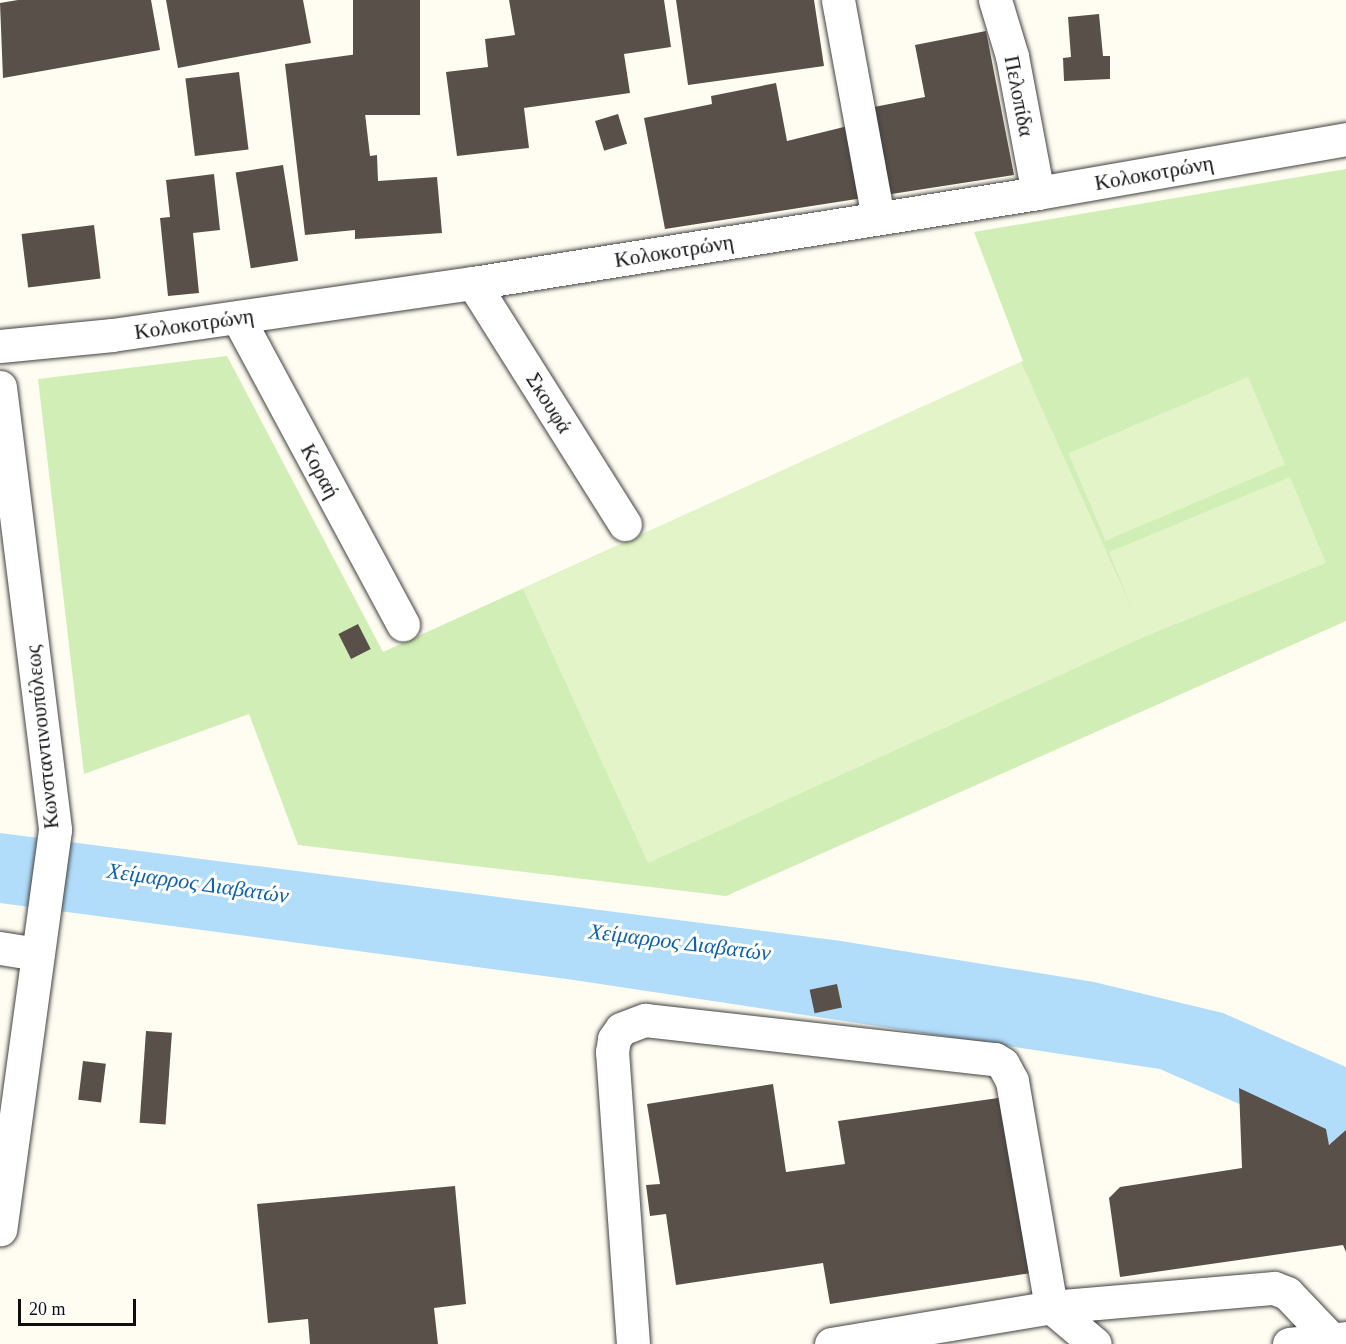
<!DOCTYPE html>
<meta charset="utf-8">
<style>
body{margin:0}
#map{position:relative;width:1346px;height:1344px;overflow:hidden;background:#fffdf1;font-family:Georgia,serif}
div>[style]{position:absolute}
.green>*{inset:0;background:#d1eeb7}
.pitch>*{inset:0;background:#e4f4c9;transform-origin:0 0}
.water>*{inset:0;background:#b1ddfb}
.building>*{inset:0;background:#59504a;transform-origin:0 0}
.roads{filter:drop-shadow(0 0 2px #424242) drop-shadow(0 0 2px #424242)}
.minor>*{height:33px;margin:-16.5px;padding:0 16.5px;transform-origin:16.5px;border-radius:16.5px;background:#fff}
span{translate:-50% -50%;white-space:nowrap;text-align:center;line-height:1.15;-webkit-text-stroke:6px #fff;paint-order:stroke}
.street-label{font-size:21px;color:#0f0f0f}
.water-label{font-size:22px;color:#0d62ad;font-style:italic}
.scale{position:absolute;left:18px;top:1299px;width:118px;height:27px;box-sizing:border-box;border:3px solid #0f0f0f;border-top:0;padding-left:8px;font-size:18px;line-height:21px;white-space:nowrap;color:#0f0f0f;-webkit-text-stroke:4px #fff;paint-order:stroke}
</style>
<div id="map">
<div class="green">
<i style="clip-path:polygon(1346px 169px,1346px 621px,726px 896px,298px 845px,249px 714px,84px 774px,38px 379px,227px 356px,383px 652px,1023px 361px,974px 232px)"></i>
</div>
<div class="pitch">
<i style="clip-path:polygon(1021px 362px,1133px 611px,1109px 552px,1290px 477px,1326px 563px,1144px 637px,648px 863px,523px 589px)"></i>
<i style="left:1248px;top:377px;width:95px;height:195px;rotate:67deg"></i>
</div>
<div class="water">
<i style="clip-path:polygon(0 833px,841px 941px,1094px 982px,1223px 1013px,1346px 1067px,1346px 1151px,1160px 1069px,574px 980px,0 903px)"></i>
</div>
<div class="building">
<i style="clip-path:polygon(18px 0,151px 0,160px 50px,3px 78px,0 3px)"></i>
<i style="clip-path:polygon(166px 0,303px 0,311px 43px,178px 68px)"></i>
<i style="left:353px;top:0;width:67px;height:115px"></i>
<i style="clip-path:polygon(509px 0,664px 0,671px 47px,624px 54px,630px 93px,524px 108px,529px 148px,457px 156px,446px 72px,488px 67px,485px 39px,515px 35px)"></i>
<i style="clip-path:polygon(676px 0,814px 0,824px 66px,688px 85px)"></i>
<i style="clip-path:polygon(1099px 14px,1103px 56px,1110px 56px,1110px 79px,1064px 81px,1063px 58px,1071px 57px,1068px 17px)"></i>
<i style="clip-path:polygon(986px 31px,1014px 175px,885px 195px,869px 108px,925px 97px,915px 45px)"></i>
<i style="clip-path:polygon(358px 54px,370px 156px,377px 155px,378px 181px,437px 177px,442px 233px,355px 239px,355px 230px,305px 235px,285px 64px)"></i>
<i style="left:239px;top:72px;width:78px;height:54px;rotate:83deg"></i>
<i style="clip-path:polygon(776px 83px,787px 141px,848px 126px,863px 198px,665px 229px,644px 118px,712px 104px,711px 96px)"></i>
<i style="left:618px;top:114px;width:31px;height:24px;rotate:73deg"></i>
<i style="left:283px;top:165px;width:97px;height:48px;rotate:81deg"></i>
<i style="clip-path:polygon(214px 174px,220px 230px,193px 233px,199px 293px,168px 296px,160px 218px,170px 217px,166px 180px)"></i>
<i style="left:94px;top:225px;width:54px;height:73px;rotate:83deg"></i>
<i style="left:358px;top:624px;width:28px;height:22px;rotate:63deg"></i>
<i style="left:837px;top:984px;width:24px;height:28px;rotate:78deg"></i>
<i style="left:146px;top:1031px;width:26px;height:92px;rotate:4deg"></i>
<i style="left:83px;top:1061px;width:23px;height:39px;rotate:7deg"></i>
<i style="clip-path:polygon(773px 1084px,786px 1172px,845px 1164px,838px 1121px,1005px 1097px,1031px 1273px,830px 1304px,823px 1263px,676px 1285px,666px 1214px,650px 1216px,646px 1185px,660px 1184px,647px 1104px)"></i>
<i style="clip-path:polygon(1239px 1088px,1326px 1129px,1329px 1145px,1346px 1130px,1346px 1252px,1343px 1245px,1120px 1277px,1109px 1198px,1120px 1187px,1242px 1168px)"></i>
<i style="clip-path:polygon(455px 1186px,466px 1304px,434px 1308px,438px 1344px,310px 1344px,308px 1319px,268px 1323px,257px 1204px)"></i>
</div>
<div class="roads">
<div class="minor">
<i style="left:838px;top:0;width:221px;rotate:79.6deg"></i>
<i style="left:995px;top:0;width:59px;rotate:73.1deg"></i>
<i style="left:1012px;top:56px;width:139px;rotate:79.3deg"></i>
<i style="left:473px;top:283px;width:285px;rotate:57.8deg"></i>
<i style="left:238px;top:318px;width:348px;rotate:61.7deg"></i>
<i style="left:0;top:346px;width:113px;rotate:-5.6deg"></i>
<i style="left:112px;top:335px;width:365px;rotate:-8.2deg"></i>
<i style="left:473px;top:283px;width:572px;rotate:-9.05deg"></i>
<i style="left:1038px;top:193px;width:313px;rotate:-9.9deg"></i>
<i style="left:0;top:387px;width:446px;rotate:82.9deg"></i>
<i style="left:55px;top:830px;width:403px;rotate:97.8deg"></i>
<i style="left:0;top:948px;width:38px;rotate:9deg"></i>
<i style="left:633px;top:1344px;width:293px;rotate:-94.1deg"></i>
<i style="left:612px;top:1052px;width:13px;rotate:-81deg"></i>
<i style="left:614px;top:1039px;width:12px;rotate:-55deg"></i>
<i style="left:621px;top:1029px;width:26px;rotate:-21deg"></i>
<i style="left:645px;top:1020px;width:352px;rotate:6.4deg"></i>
<i style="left:995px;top:1059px;width:9px;rotate:32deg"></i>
<i style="left:1003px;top:1064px;width:19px;rotate:62deg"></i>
<i style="left:1012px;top:1081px;width:229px;rotate:80.2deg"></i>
<i style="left:1051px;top:1307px;width:224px;rotate:-4.9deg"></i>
<i style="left:1274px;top:1288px;width:14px;rotate:21deg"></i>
<i style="left:1287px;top:1293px;width:64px;rotate:46.3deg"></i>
<i style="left:831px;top:1344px;width:223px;rotate:-9.5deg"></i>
<i style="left:1051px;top:1307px;width:57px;rotate:40.1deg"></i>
<i style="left:1289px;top:1344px;width:57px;rotate:-6deg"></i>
</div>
</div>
<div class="street-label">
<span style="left:1019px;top:96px;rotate:79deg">Πελοπίδα</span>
<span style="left:1154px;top:173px;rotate:-10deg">Κολοκοτρώνη</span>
<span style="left:674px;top:251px;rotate:-9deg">Κολοκοτρώνη</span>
<span style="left:194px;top:324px;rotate:-8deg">Κολοκοτρώνη</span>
<span style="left:549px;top:403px;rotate:58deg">Σκουφά</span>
<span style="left:320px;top:471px;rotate:62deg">Κοραή</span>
<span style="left:42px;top:737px;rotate:-96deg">Κωνσταντινουπόλεως</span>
</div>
<div class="water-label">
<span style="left:198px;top:883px;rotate:8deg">Χείμαρρος Διαβατών</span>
<span style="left:680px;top:942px;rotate:7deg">Χείμαρρος Διαβατών</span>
</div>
<div class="scale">20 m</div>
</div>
